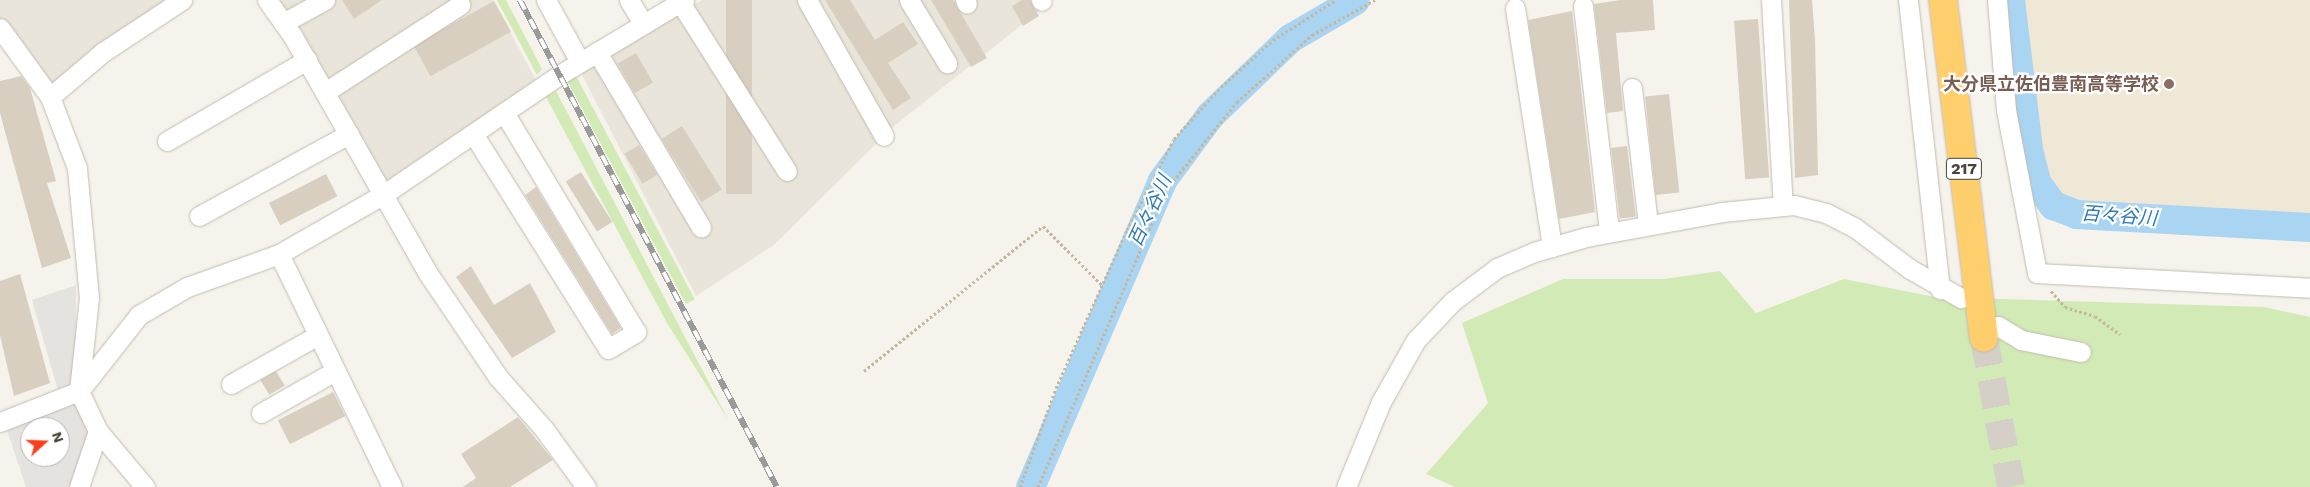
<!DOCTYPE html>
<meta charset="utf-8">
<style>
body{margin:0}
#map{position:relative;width:2310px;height:487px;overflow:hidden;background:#f6f3ec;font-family:"Work Sans","Noto Sans JP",sans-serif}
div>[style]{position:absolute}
.residential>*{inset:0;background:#eae5da}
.education>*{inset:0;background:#efe8d6}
.green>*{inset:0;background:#d2eab5;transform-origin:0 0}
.parking>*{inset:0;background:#e5e3e0}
.river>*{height:29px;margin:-14.5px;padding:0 14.5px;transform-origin:14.5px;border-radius:14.5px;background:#a9d4f2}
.building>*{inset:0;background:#d8cfc1;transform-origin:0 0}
.highway-tunnel>*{height:28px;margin-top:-14px;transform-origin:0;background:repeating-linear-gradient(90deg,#d4d0c8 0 28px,transparent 0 42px)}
.path>*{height:3px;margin-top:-1.5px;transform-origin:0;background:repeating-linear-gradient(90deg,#c4b79f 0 2.5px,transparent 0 5px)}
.roads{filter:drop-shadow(0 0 1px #c2bbae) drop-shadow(0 0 1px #c2bbae)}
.street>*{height:19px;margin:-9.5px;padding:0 9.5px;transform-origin:9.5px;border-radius:9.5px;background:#fff}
.highway>*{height:28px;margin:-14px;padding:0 14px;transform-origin:14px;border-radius:14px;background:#ffcf6e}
.rail>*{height:5.5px;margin-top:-2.75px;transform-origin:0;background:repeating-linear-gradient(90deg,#fff 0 11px,#9a9a9a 0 22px);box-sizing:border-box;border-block:1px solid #9a9a9a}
.dots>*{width:14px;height:14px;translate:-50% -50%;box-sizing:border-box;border:2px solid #fff;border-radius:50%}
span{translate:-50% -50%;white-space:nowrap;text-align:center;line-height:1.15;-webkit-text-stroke:4.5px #fff;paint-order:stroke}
.shield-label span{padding:1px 4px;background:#fff;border:1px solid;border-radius:4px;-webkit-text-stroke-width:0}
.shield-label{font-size:16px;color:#4b4439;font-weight:700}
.education-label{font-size:18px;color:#785e54;font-weight:700}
.right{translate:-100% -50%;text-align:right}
.water-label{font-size:19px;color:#2e7ab2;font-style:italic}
.north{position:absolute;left:20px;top:417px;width:50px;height:50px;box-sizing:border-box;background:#fff;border:1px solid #b7b4b0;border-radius:50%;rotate:70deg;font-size:14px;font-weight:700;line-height:20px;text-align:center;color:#4b4439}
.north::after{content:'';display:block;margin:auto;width:18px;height:22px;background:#fc3f1d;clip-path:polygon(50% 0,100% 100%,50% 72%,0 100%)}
</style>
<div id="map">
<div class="residential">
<i style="clip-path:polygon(0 0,174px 0,50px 86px,0 21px)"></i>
<i style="clip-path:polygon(275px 0,493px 0,537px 82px,388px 185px)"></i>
<i style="clip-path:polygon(702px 0,1053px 0,894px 126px,774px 245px,696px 296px,581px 73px)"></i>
</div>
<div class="education">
<i style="clip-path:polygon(2018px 0,2310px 0,2310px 219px,2080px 209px,2057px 197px,2038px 168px)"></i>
</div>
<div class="green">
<i style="clip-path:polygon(497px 0,506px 0,542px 69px,537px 75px)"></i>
<i style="left:576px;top:76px;width:253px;height:10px;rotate:62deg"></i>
<i style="clip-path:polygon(556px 91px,729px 421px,667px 323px,546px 97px)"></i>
<i style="clip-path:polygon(1720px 271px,1756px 313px,1844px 279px,1935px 297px,2264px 307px,2310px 317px,2310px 487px,1455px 487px,1426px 474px,1488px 403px,1462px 323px,1563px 279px,1664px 279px)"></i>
</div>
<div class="parking">
<i style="clip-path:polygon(76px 285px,76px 364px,72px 384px,58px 391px,32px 300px)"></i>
<i style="clip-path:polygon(evenodd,76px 401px,90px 433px,75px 487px,26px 487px,6px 427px,76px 401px,30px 427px,60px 427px,60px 457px,30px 457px,30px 427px)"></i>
</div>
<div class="river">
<i style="left:2010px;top:0;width:150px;rotate:83.1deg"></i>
<i style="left:2028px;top:149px;width:34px;rotate:76deg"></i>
<i style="left:2036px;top:182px;width:29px;rotate:54deg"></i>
<i style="left:2053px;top:205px;width:25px;rotate:21deg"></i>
<i style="left:2076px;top:214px;width:234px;rotate:3.2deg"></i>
<i style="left:1030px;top:487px;width:334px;rotate:-66.7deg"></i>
<i style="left:1162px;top:180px;width:81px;rotate:-53.6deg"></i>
<i style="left:1210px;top:115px;width:111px;rotate:-43.9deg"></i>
<i style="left:1290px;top:38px;width:75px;rotate:-30.3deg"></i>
</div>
<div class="building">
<i style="clip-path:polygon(342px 0,382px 0,354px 19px)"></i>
<i style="left:726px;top:0;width:26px;height:194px"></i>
<i style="clip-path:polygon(825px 0,850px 0,875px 40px,903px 22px,918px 44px,888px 63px,911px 98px,893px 110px)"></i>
<i style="clip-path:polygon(931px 0,953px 0,987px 58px,971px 67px)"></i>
<i style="clip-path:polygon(1022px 0,1030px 0,1039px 16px,1023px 26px,1012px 6px)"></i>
<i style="clip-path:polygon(1621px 0,1653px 0,1655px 30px,1616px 33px,1623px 111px,1607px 113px,1594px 4px)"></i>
<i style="clip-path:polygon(1789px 0,1812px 0,1815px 41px,1818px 175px,1795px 178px)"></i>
<i style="left:494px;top:1px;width:35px;height:92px;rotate:61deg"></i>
<i style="clip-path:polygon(1572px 11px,1595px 212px,1559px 219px,1528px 20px)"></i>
<i style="left:1758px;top:19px;width:159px;height:24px;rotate:86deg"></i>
<i style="left:636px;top:53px;width:34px;height:21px;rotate:60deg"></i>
<i style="clip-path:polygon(21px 76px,30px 88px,56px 181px,47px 183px,71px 258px,42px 268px,0 113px,0 81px)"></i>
<i style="left:1669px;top:94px;width:99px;height:24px;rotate:84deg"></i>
<i style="left:682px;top:126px;width:75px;height:24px;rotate:58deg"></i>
<i style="left:639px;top:145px;width:35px;height:17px;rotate:59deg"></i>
<i style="left:1627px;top:146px;width:71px;height:16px;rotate:83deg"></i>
<i style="left:581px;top:172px;width:59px;height:18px;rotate:58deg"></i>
<i style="left:326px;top:174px;width:25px;height:64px;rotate:63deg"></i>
<i style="clip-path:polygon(536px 187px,621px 328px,612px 334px,525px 195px)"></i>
<i style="clip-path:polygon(471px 266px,494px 305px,530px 283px,556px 332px,512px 358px,456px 277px)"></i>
<i style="clip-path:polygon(20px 274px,50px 383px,14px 396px,0 335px,0 281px)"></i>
<i style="left:276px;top:371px;width:17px;height:18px;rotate:59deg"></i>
<i style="left:333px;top:392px;width:27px;height:62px;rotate:63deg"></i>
<i style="clip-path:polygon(518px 417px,553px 460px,510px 487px,463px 487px,476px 478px,461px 454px)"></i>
</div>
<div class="highway-tunnel">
<i style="left:1984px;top:338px;width:151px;rotate:79.7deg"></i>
</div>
<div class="path">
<i style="left:2051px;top:291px;width:21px;rotate:49deg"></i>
<i style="left:2065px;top:307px;width:31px;rotate:17deg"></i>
<i style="left:2095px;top:316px;width:31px;rotate:36deg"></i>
<i style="left:864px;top:371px;width:230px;rotate:-39deg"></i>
<i style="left:1043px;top:226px;width:83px;rotate:45deg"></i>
<i style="left:1020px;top:487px;width:105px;rotate:-70deg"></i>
<i style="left:1056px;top:388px;width:173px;rotate:-65.8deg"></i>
<i style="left:1127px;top:230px;width:102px;rotate:-62.7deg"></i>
<i style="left:1174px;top:139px;width:70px;rotate:-47.9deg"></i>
<i style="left:1221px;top:87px;width:70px;rotate:-42.1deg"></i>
<i style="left:1273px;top:40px;width:75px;rotate:-32.4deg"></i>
<i style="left:1038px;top:487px;width:325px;rotate:-66.6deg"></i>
<i style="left:1167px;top:189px;width:112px;rotate:-51.2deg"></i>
<i style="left:1237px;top:102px;width:101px;rotate:-41.8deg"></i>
<i style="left:1312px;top:35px;width:72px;rotate:-29.1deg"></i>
</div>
<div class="roads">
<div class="street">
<i style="left:267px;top:0;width:43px;rotate:54.5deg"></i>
<i style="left:292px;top:35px;width:273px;rotate:60.3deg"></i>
<i style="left:427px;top:272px;width:127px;rotate:55.9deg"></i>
<i style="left:498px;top:377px;width:69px;rotate:48.5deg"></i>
<i style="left:544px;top:429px;width:72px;rotate:54.1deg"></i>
<i style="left:546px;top:0;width:71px;rotate:61.3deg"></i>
<i style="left:629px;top:0;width:27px;rotate:59deg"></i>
<i style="left:807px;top:0;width:156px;rotate:60.5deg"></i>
<i style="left:909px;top:0;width:74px;rotate:58.9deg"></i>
<i style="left:965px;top:0;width:4px;rotate:63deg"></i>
<i style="left:1041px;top:0;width:1px;rotate:45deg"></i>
<i style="left:1771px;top:0;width:206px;rotate:86.7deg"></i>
<i style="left:1908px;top:0;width:291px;rotate:83.7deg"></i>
<i style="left:1997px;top:0;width:110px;rotate:85.3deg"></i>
<i style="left:2006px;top:110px;width:166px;rotate:79.2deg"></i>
<i style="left:2037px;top:273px;width:273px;rotate:3.1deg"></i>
<i style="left:680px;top:2px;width:200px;rotate:57.7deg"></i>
<i style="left:1583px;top:6px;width:227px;rotate:83.4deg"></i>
<i style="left:1515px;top:8px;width:242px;rotate:81.2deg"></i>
<i style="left:283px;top:23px;width:48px;rotate:-28.7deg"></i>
<i style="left:0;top:28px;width:85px;rotate:54.1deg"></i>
<i style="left:597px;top:52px;width:204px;rotate:59.3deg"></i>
<i style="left:1632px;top:88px;width:138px;rotate:83.3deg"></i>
<i style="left:325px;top:92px;width:161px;rotate:-32.8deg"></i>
<i style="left:474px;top:135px;width:252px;rotate:57.9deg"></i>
<i style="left:608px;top:349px;width:33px;rotate:-31deg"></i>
<i style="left:636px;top:332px;width:254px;rotate:-121deg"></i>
<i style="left:167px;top:141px;width:162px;rotate:-30.1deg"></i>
<i style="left:199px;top:216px;width:171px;rotate:-28.7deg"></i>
<i style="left:279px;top:254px;width:259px;rotate:64.1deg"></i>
<i style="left:1998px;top:326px;width:27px;rotate:31deg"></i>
<i style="left:2021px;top:340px;width:61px;rotate:11.3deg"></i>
<i style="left:231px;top:384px;width:100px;rotate:-29.4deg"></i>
<i style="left:261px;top:413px;width:85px;rotate:-29.6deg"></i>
<i style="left:0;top:422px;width:85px;rotate:-21.4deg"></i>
<i style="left:79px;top:391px;width:97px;rotate:-51.7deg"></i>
<i style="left:139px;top:315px;width:56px;rotate:-30.3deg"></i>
<i style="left:187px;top:287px;width:98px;rotate:-19.7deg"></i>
<i style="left:279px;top:254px;width:121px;rotate:-29.7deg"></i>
<i style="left:384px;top:194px;width:212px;rotate:-34.2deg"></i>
<i style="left:559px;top:75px;width:146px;rotate:-31deg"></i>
<i style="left:79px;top:487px;width:59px;rotate:-71.3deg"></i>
<i style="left:145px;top:487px;width:73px;rotate:-130deg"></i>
<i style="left:98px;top:431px;width:44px;rotate:-115.4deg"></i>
<i style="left:79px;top:391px;width:94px;rotate:-83.9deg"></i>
<i style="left:89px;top:298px;width:131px;rotate:-95.3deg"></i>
<i style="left:77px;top:168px;width:76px;rotate:-110.8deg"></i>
<i style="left:50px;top:97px;width:70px;rotate:-40.3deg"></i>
<i style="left:103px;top:52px;width:95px;rotate:-33.4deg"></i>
<i style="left:1346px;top:487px;width:92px;rotate:-67.6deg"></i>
<i style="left:1381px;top:402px;width:71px;rotate:-60.6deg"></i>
<i style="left:1416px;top:340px;width:54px;rotate:-46.5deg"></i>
<i style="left:1453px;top:301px;width:55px;rotate:-36.9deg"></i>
<i style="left:1497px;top:268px;width:40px;rotate:-23.4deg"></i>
<i style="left:1534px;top:252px;width:54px;rotate:-16.1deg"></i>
<i style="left:1586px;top:237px;width:138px;rotate:-10.4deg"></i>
<i style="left:1722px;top:212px;width:72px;rotate:-5.6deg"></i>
<i style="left:1794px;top:205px;width:33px;rotate:14deg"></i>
<i style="left:1826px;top:213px;width:31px;rotate:27deg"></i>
<i style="left:1854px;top:227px;width:70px;rotate:36.9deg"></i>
<i style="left:1910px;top:269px;width:59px;rotate:29.6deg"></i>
</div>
<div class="highway">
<i style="left:1943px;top:0;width:340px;rotate:83.1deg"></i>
</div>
</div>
<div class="rail">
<i style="left:520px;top:0;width:551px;rotate:62.18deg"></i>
</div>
<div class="dots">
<i style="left:2169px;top:84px;background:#8d6e63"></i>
</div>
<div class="shield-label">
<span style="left:1964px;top:169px">217</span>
</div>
<div class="education-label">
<span class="right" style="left:2159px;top:84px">大分県立佐伯豊南高等学校</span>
</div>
<div class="water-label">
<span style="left:1150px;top:211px;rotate:-65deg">百々谷川</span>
<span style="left:2119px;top:216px;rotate:4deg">百々谷川</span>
</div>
<div class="north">N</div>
</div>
